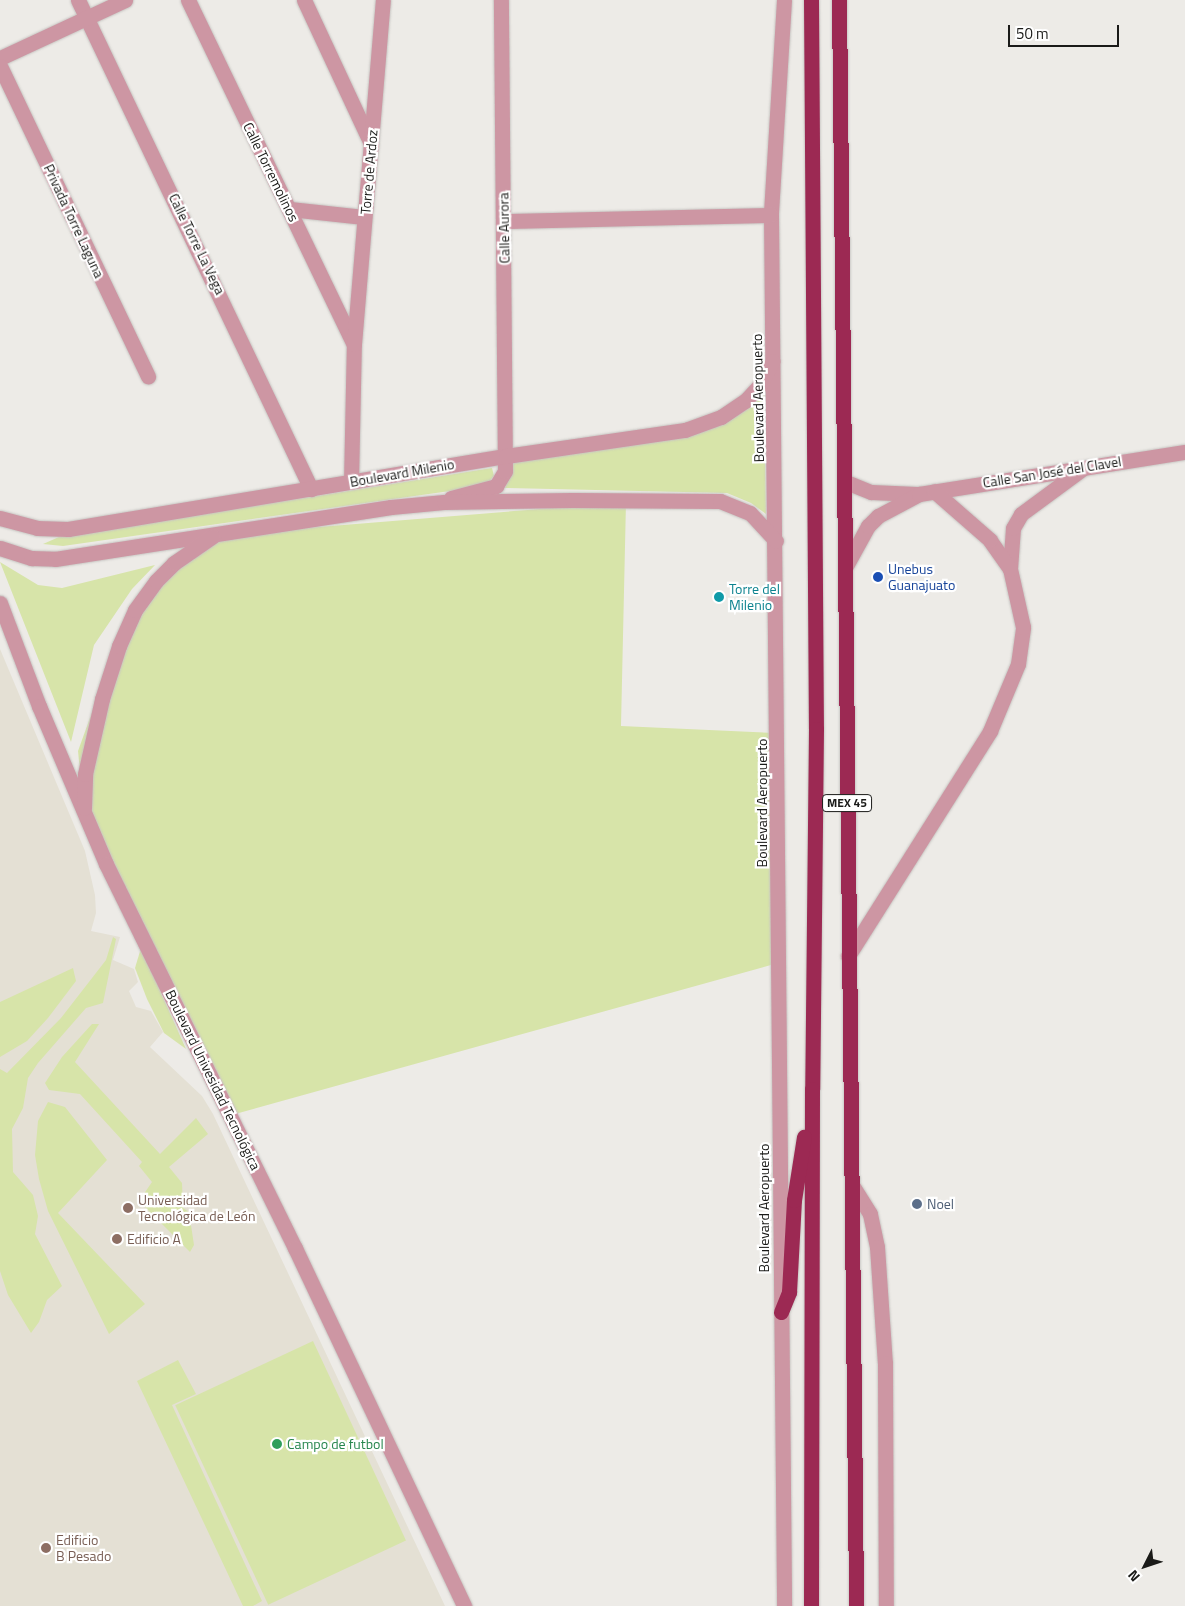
<!DOCTYPE html>
<meta charset="utf-8">
<style>
body{margin:0}
#map{position:relative;width:1185px;height:1606px;overflow:hidden;background:#edebe7;font-family:"Titillium Web",sans-serif}
div>[style]{position:absolute}
.built>*{inset:0;background:#e4e0d4}
.green>*{inset:0;background:#d7e4a9;transform-origin:0 0}
.roads{filter:drop-shadow(0 0 1px #c7c5c2) drop-shadow(0 0 1px #c7c5c2)}
.minor>*{height:15px;margin:-7.5px;padding:0 7.5px;transform-origin:7.5px;border-radius:7.5px;background:#cd96a3}
.highway>*{height:15px;margin:-7.5px;padding:0 7.5px;transform-origin:7.5px;border-radius:7.5px;background:#9c2953}
.dots>*{width:14px;height:14px;translate:-50% -50%;box-sizing:border-box;border:2px solid #fff;border-radius:50%}
span{translate:-50% -50%;white-space:nowrap;text-align:center;line-height:1.15;-webkit-text-stroke:4.5px #fff;paint-order:stroke}
.shield-label span{padding:1px 4px;background:#fff;border:1px solid;border-radius:4px;-webkit-text-stroke-width:0}
.shield-label{font-size:12px;color:#1a1a18;font-weight:700}
.street-label{font-size:14px;color:#1a1a18}
.transit-label{font-size:14px;color:#164399}
.left{translate:0 -50%;text-align:left}
.culture-label{font-size:14px;color:#0d838f}
.education-label{font-size:14px;color:#785e54}
.service-label{font-size:14px;color:#4e5e75}
.leisure-label{font-size:14px;color:#27864d}
.north{position:absolute;left:1120px;top:1541px;width:50px;height:50px;-webkit-text-stroke:4px #fff;paint-order:stroke;rotate:229deg;font-size:14px;font-weight:700;line-height:20px;text-align:center;color:#1a1a18}
.north::after{content:'';display:block;margin:auto;width:18px;height:22px;background:#1a1a18;clip-path:polygon(50% 0,100% 100%,50% 72%,0 100%)}
.scale{position:absolute;left:1008px;top:25px;width:111px;height:22px;box-sizing:border-box;border:2px solid #1a1a18;border-top:0;padding-left:6px;font-size:15px;line-height:18px;white-space:nowrap;color:#1a1a18;-webkit-text-stroke:4px #fff;paint-order:stroke}
</style>
<div id="map">
<div class="built">
<i style="clip-path:polygon(0 649px,85px 851px,95px 895px,96px 913px,91px 931px,120px 937px,113px 960px,134px 969px,138px 982px,129px 991px,136px 1007px,151px 1011px,163px 1032px,150px 1047px,202px 1096px,213px 1114px,445px 1606px,0 1606px)"></i>
</div>
<div class="green">
<i style="clip-path:polygon(764px 395px,766px 514px,751px 503px,727px 493px,505px 488px,514px 462px,699px 432px)"></i>
<i style="clip-path:polygon(492px 468px,494px 476px,485px 486px,63px 546px,43px 544px,59px 537px)"></i>
<i style="clip-path:polygon(626px 502px,621px 726px,775px 733px,778px 963px,228px 1116px,84px 812px,78px 751px,121px 632px,156px 578px,209px 536px)"></i>
<i style="clip-path:polygon(0 562px,38px 585px,62px 588px,155px 565px,132px 589px,94px 645px,71px 742px)"></i>
<i style="clip-path:polygon(113px 937px,116px 939px,103px 1003px,86px 1008px,38px 1063px,28px 1078px,23px 1108px,12px 1129px,13px 1172px,33px 1195px,38px 1216px,35px 1234px,62px 1286px,47px 1300px,39px 1322px,31px 1333px,8px 1295px,0 1271px,0 1069px,7px 1073px,61px 1018px,106px 960px)"></i>
<i style="clip-path:polygon(141px 948px,186px 1049px,164px 1033px,147px 999px,135px 968px)"></i>
<i style="clip-path:polygon(73px 968px,76px 981px,48px 1018px,27px 1041px,0 1057px,0 1002px)"></i>
<i style="clip-path:polygon(92px 1024px,99px 1024px,75px 1062px,160px 1154px,196px 1118px,208px 1134px,169px 1167px,182px 1183px,183px 1208px,189px 1212px,194px 1245px,190px 1252px,139px 1201px,152px 1182px,139px 1166px,142px 1162px,80px 1094px,49px 1090px,45px 1083px,62px 1057px)"></i>
<i style="clip-path:polygon(48px 1102px,65px 1107px,107px 1160px,58px 1213px,145px 1304px,109px 1334px,48px 1211px,39px 1179px,35px 1155px,38px 1121px)"></i>
<i style="left:313px;top:1341px;width:220px;height:152px;rotate:65deg"></i>
<i style="clip-path:polygon(178px 1360px,196px 1394px,172px 1405px,262px 1601px,253px 1606px,243px 1606px,137px 1381px)"></i>
</div>
<div class="roads">
<div class="minor">
<i style="left:78px;top:0;width:542px;rotate:64.52deg"></i>
<i style="left:188px;top:0;width:381px;rotate:64.3deg"></i>
<i style="left:304px;top:0;width:159px;rotate:65deg"></i>
<i style="left:784px;top:0;width:215px;rotate:93.5deg"></i>
<i style="left:771px;top:215px;width:1391px;rotate:89.46deg"></i>
<i style="left:0;top:58px;width:138px;rotate:-24.9deg"></i>
<i style="left:0;top:66px;width:344px;rotate:64.5deg"></i>
<i style="left:290px;top:209px;width:74px;rotate:6.2deg"></i>
<i style="left:505px;top:221px;width:266px;rotate:-1.3deg"></i>
<i style="left:351px;top:482px;width:138px;rotate:-88.8deg"></i>
<i style="left:354px;top:344px;width:345px;rotate:-85.2deg"></i>
<i style="left:846px;top:482px;width:27px;rotate:22deg"></i>
<i style="left:871px;top:492px;width:46px;rotate:2.5deg"></i>
<i style="left:451px;top:498px;width:47px;rotate:-14.9deg"></i>
<i style="left:496px;top:486px;width:17px;rotate:-59deg"></i>
<i style="left:505px;top:471px;width:471px;rotate:-90.5deg"></i>
<i style="left:0;top:518px;width:38px;rotate:15deg"></i>
<i style="left:37px;top:528px;width:31px;rotate:2deg"></i>
<i style="left:68px;top:529px;width:444px;rotate:-9.5deg"></i>
<i style="left:506px;top:456px;width:181px;rotate:-8.3deg"></i>
<i style="left:685px;top:430px;width:38px;rotate:-20deg"></i>
<i style="left:721px;top:417px;width:29px;rotate:-34deg"></i>
<i style="left:745px;top:401px;width:22px;rotate:-47deg"></i>
<i style="left:760px;top:385px;width:27px;rotate:-62deg"></i>
<i style="left:0;top:548px;width:33px;rotate:18deg"></i>
<i style="left:31px;top:558px;width:24px;rotate:2deg"></i>
<i style="left:55px;top:559px;width:340px;rotate:-8.8deg"></i>
<i style="left:391px;top:507px;width:53px;rotate:-5.4deg"></i>
<i style="left:444px;top:502px;width:128px;rotate:-0.9deg"></i>
<i style="left:572px;top:500px;width:148px;rotate:0.4deg"></i>
<i style="left:720px;top:501px;width:32px;rotate:22deg"></i>
<i style="left:750px;top:513px;width:38px;rotate:47deg"></i>
<i style="left:846px;top:566px;width:46px;rotate:-61.2deg"></i>
<i style="left:868px;top:526px;width:14px;rotate:-45deg"></i>
<i style="left:878px;top:516px;width:47px;rotate:-28.2deg"></i>
<i style="left:919px;top:494px;width:269px;rotate:-9deg"></i>
<i style="left:1010px;top:569px;width:41px;rotate:-85.8deg"></i>
<i style="left:1013px;top:528px;width:16px;rotate:-60deg"></i>
<i style="left:1021px;top:514px;width:76px;rotate:-36.4deg"></i>
<i style="left:0;top:603px;width:110px;rotate:69.3deg"></i>
<i style="left:39px;top:706px;width:172px;rotate:67deg"></i>
<i style="left:106px;top:864px;width:428px;rotate:63.8deg"></i>
<i style="left:295px;top:1248px;width:396px;rotate:64.7deg"></i>
<i style="left:84px;top:808px;width:34px;rotate:-88deg"></i>
<i style="left:85px;top:774px;width:77px;rotate:-77.2deg"></i>
<i style="left:102px;top:699px;width:56px;rotate:-72.2deg"></i>
<i style="left:119px;top:646px;width:39px;rotate:-66deg"></i>
<i style="left:135px;top:610px;width:36px;rotate:-54deg"></i>
<i style="left:156px;top:581px;width:25px;rotate:-45deg"></i>
<i style="left:174px;top:563px;width:47px;rotate:-34.7deg"></i>
<i style="left:848px;top:956px;width:266px;rotate:-57.7deg"></i>
<i style="left:990px;top:731px;width:73px;rotate:-67.3deg"></i>
<i style="left:1018px;top:664px;width:37px;rotate:-82deg"></i>
<i style="left:1023px;top:627px;width:59px;rotate:-102.6deg"></i>
<i style="left:1010px;top:569px;width:35px;rotate:-125deg"></i>
<i style="left:990px;top:540px;width:74px;rotate:-138.8deg"></i>
<i style="left:852px;top:1185px;width:34px;rotate:58deg"></i>
<i style="left:870px;top:1214px;width:34px;rotate:78deg"></i>
<i style="left:877px;top:1247px;width:116px;rotate:86.1deg"></i>
<i style="left:885px;top:1363px;width:243px;rotate:89.8deg"></i>
</div>
<div class="highway">
<i style="left:811px;top:0;width:729px;rotate:89.61deg"></i>
<i style="left:816px;top:729px;width:360px;rotate:90.6deg"></i>
<i style="left:812px;top:1089px;width:517px;rotate:90.11deg"></i>
<i style="left:839px;top:0;width:1606px;rotate:89.39deg"></i>
<i style="left:781px;top:1312px;width:22px;rotate:-68deg"></i>
<i style="left:789px;top:1292px;width:92px;rotate:-86.9deg"></i>
<i style="left:794px;top:1200px;width:64px;rotate:-81deg"></i>
</div>
</div>
<div class="dots">
<i style="left:878px;top:577px;background:#1a4fb4"></i>
<i style="left:719px;top:597px;background:#0f9aa8"></i>
<i style="left:917px;top:1204px;background:#5c6f8a"></i>
<i style="left:128px;top:1208px;background:#8d6e63"></i>
<i style="left:117px;top:1239px;background:#8d6e63"></i>
<i style="left:277px;top:1444px;background:#2e9e5b"></i>
<i style="left:46px;top:1548px;background:#8d6e63"></i>
</div>
<div class="shield-label">
<span style="left:847px;top:803px">MEX 45</span>
</div>
<div class="street-label">
<span style="left:271px;top:172px;rotate:64deg">Calle Torremolinos</span>
<span style="left:369px;top:172px;rotate:-85deg">Torre de Ardoz</span>
<span style="left:74px;top:221px;rotate:65deg">Privada Torre Laguna</span>
<span style="left:504px;top:228px;rotate:-91deg">Calle Aurora</span>
<span style="left:197px;top:244px;rotate:64deg">Calle Torre La Vega</span>
<span style="left:758px;top:398px;rotate:-91deg">Boulevard Aeropuerto</span>
<span style="left:1052px;top:472px;rotate:-9deg">Calle San José del Clavel</span>
<span style="left:402px;top:473px;rotate:-10deg">Boulevard Milenio</span>
<span style="left:762px;top:803px;rotate:-90deg">Boulevard Aeropuerto</span>
<span style="left:213px;top:1080px;rotate:64deg">Boulevard Univesidad Tecnológica</span>
<span style="left:764px;top:1208px;rotate:-90deg">Boulevard Aeropuerto</span>
</div>
<div class="transit-label">
<span class="left" style="left:888px;top:577px">Unebus<br>Guanajuato</span>
</div>
<div class="culture-label">
<span class="left" style="left:729px;top:597px">Torre del<br>Milenio</span>
</div>
<div class="education-label">
<span class="left" style="left:138px;top:1208px">Universidad<br>Tecnológica de León</span>
<span class="left" style="left:127px;top:1239px">Edificio A</span>
<span class="left" style="left:56px;top:1548px">Edificio<br>B Pesado</span>
</div>
<div class="service-label">
<span class="left" style="left:927px;top:1204px">Noel</span>
</div>
<div class="leisure-label">
<span class="left" style="left:287px;top:1444px">Campo de futbol</span>
</div>
<div class="north">N</div>
<div class="scale">50 m</div>
</div>
